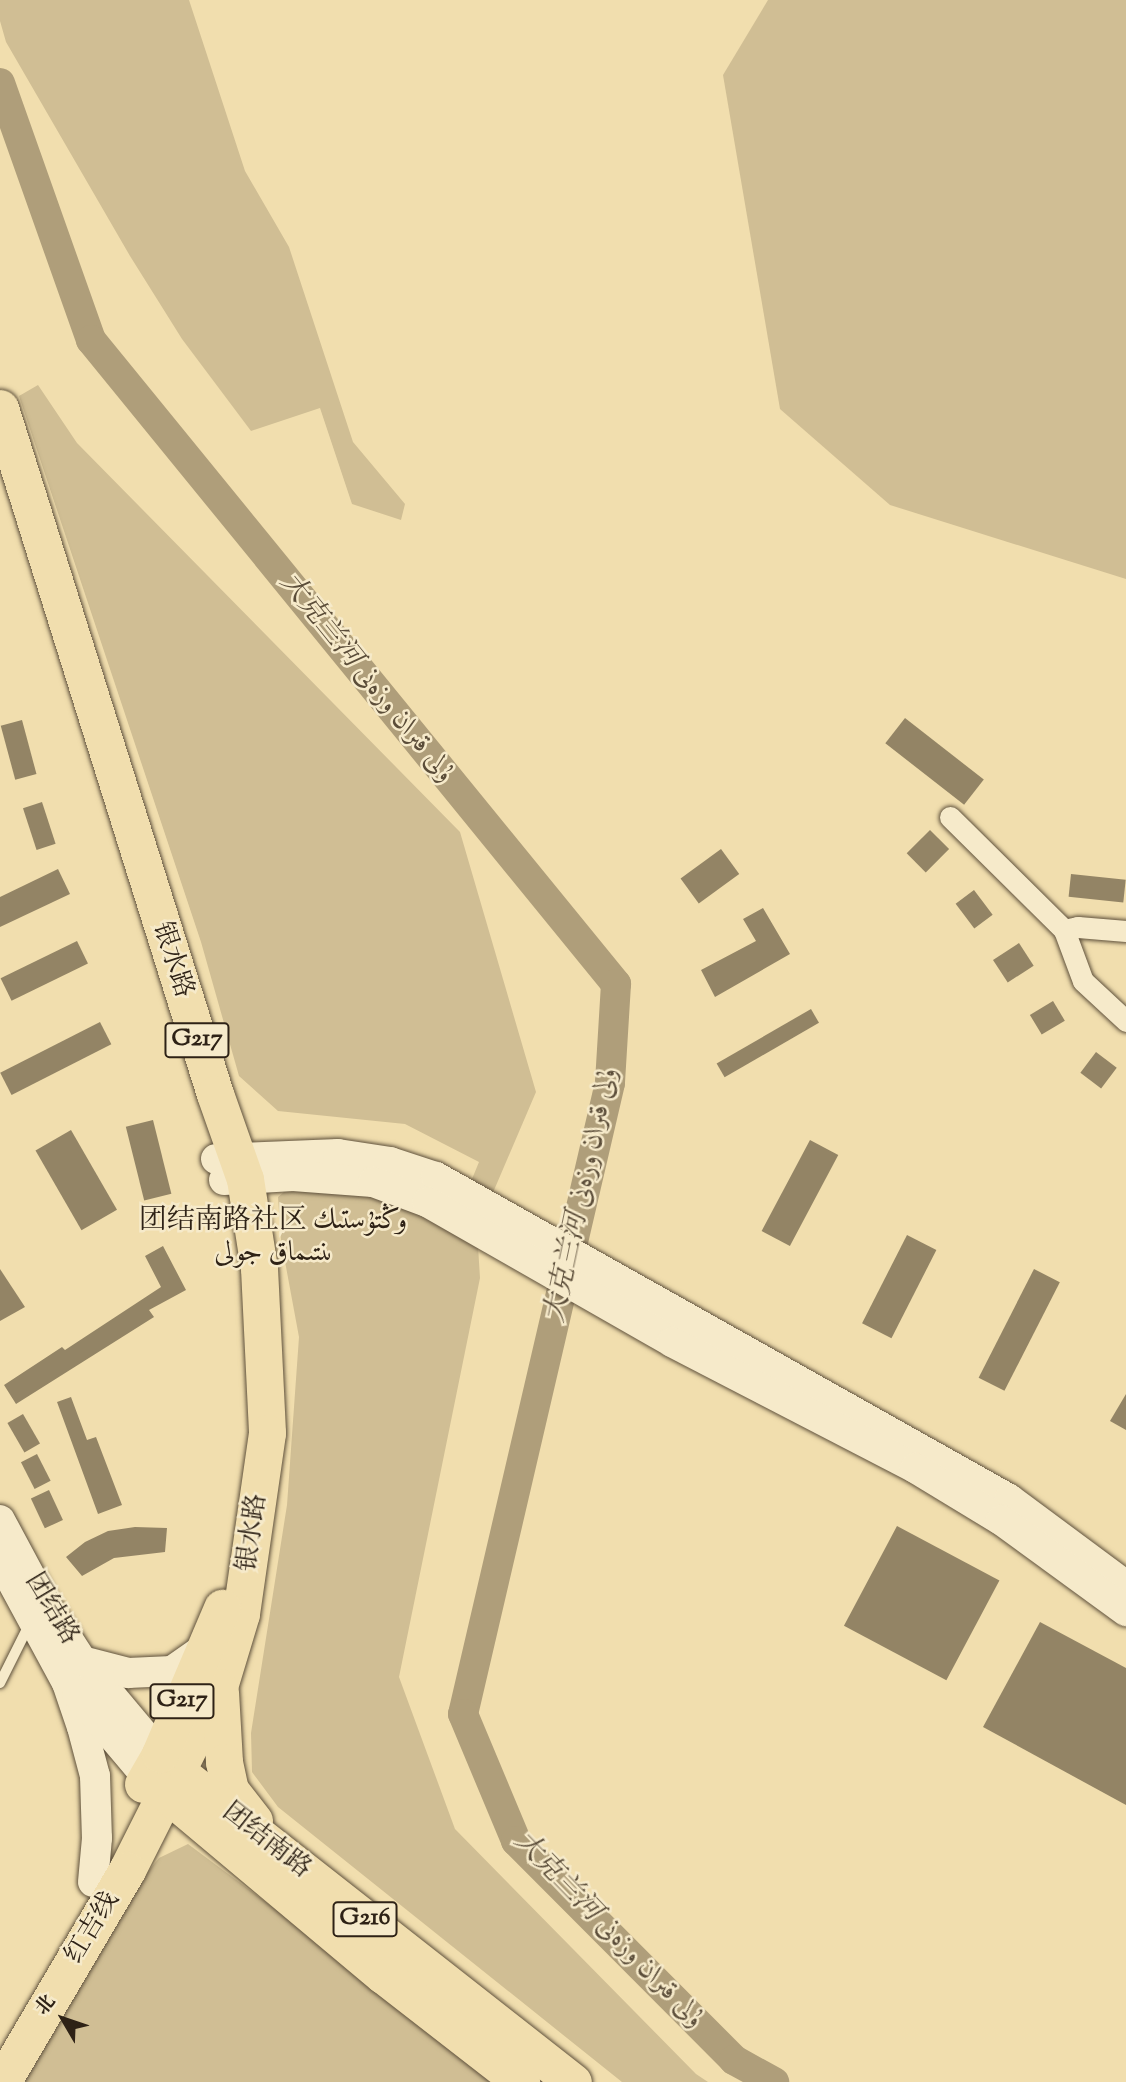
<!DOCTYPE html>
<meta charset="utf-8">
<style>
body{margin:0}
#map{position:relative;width:1126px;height:2082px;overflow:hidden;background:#f1deae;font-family:"Sorts Mill Goudy",Amiri,"Noto Serif SC",serif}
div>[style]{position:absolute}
.green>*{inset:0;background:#d0be94}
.river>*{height:30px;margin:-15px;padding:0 15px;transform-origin:15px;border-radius:15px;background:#af9e7a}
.building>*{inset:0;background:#938465;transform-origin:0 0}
.roads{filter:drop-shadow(0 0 2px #5f513c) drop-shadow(0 0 2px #5f513c)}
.lane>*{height:10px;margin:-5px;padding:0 5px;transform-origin:5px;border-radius:5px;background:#f6eaca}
.street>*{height:21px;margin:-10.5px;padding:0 10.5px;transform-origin:10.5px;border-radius:10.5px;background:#f6eaca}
.secondary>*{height:30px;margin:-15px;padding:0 15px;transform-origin:15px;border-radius:15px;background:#f6eaca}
.highway>*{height:37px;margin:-18.5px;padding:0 18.5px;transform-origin:18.5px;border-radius:18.5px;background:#f1deae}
span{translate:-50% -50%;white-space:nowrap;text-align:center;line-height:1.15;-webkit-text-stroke:5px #f6eaca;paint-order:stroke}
.shield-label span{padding:2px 5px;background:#f6eaca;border:2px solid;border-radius:5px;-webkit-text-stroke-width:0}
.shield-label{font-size:24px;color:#2e2216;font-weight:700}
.street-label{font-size:26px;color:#2e2216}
.water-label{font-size:28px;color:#5b4d39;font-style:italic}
.neighbourhood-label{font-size:28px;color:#2e2216}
.north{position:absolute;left:28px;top:1984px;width:70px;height:70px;-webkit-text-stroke:5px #f6eaca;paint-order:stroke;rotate:309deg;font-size:19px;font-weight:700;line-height:28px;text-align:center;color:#2e2216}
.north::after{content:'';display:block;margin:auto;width:24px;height:32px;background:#2e2216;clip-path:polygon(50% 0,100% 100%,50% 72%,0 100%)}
</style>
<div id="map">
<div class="green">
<i style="clip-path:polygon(0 0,189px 0,245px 171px,289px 247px,353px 442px,405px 504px,401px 520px,352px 504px,320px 408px,251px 431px,182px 339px,130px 256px,6px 42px,0 21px)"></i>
<i style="clip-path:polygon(768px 0,1126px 0,1126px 579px,890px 505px,780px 409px,723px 75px)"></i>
<i style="clip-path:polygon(38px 385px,77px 443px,460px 832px,536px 1092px,477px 1230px,480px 1278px,399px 1677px,455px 1829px,696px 2074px,708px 2082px,622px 2082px,278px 1807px,252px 1772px,251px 1733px,287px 1505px,299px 1337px,281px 1240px,278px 1197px,290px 1187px,375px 1193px,453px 1225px,479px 1162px,405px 1124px,278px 1111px,239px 1076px,201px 942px,19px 396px)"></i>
<i style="clip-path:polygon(188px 1844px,499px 2076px,497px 2082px,14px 2082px,134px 1889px,159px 1858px)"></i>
</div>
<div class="river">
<i style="left:0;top:83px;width:273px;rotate:70.5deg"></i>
<i style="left:91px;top:340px;width:831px;rotate:50.81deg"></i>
<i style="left:616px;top:984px;width:99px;rotate:93.5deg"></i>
<i style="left:610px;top:1083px;width:648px;rotate:103.11deg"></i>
<i style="left:463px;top:1714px;width:138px;rotate:67.3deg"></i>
<i style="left:516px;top:1841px;width:309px;rotate:45.1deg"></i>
<i style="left:734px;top:2060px;width:46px;rotate:28.8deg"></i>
</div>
<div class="building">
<i style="left:905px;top:718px;width:100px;height:32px;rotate:38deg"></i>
<i style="left:22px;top:720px;width:56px;height:22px;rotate:75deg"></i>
<i style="left:42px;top:802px;width:44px;height:20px;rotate:72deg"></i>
<i style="left:930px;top:830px;width:27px;height:33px;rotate:45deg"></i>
<i style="left:721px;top:849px;width:31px;height:50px;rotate:54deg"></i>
<i style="clip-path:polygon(58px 869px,70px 894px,0 927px,0 897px)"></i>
<i style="left:1071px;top:874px;width:55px;height:23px;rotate:6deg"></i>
<i style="left:974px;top:890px;width:31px;height:23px;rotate:53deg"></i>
<i style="clip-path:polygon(763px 908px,790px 954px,715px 997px,701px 970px,756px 941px,743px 919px)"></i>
<i style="left:77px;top:941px;width:25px;height:85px;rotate:64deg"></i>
<i style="left:1019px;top:943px;width:27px;height:31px;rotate:57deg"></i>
<i style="left:1053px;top:1001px;width:23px;height:27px;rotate:59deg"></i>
<i style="left:811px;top:1009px;width:16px;height:109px;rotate:60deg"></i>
<i style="left:100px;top:1022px;width:25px;height:112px;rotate:63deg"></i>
<i style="left:1096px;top:1052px;width:26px;height:26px;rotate:37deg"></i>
<i style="left:153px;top:1120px;width:76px;height:28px;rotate:76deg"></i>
<i style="left:71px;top:1130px;width:92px;height:41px;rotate:60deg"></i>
<i style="left:810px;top:1140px;width:32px;height:103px;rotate:28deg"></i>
<i style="left:907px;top:1235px;width:33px;height:99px;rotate:27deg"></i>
<i style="clip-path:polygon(163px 1246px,186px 1290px,149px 1310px,154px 1317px,16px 1404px,4px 1385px,62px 1347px,65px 1350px,161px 1287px,145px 1256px)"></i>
<i style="clip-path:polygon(0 1269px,25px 1307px,0 1321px)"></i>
<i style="left:1034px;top:1269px;width:29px;height:122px;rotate:27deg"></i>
<i style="clip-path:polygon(1126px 1394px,1126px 1430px,1110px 1421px)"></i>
<i style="clip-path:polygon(71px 1397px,87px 1440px,96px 1437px,122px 1505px,98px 1514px,57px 1402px)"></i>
<i style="left:23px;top:1414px;width:34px;height:18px;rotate:60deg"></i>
<i style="left:37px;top:1454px;width:30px;height:18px;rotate:63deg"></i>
<i style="left:49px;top:1490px;width:33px;height:20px;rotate:65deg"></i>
<i style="left:897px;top:1526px;width:116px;height:113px;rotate:28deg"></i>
<i style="clip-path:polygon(135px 1527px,167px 1528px,165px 1552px,114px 1558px,82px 1576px,66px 1557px,85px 1542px,108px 1531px)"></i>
<i style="clip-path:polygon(1040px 1622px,1126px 1668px,1126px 1805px,983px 1727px)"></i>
</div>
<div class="roads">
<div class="lane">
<i style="left:0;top:1683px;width:67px;rotate:-63.4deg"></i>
</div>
<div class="street">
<i style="left:950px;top:817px;width:161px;rotate:44.7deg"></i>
<i style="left:1064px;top:930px;width:14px;rotate:-12deg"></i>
<i style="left:1078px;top:927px;width:48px;rotate:4.8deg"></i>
<i style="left:1064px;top:930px;width:54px;rotate:69.6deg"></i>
<i style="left:1083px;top:981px;width:59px;rotate:42.9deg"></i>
</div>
<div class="secondary">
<i style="left:216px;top:1159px;width:122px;rotate:-2.3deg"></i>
<i style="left:338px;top:1154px;width:53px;rotate:8.7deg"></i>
<i style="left:390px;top:1162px;width:48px;rotate:18.1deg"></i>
<i style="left:436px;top:1177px;width:657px;rotate:29.33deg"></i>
<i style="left:1009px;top:1499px;width:146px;rotate:36.6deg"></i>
<i style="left:224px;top:1180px;width:69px;rotate:-3.3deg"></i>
<i style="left:293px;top:1176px;width:80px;rotate:4.3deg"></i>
<i style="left:373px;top:1182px;width:58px;rotate:20.3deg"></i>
<i style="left:427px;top:1202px;width:282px;rotate:29.7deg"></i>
<i style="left:672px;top:1342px;width:274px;rotate:27.4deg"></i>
<i style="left:915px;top:1468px;width:100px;rotate:31.2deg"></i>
<i style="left:1001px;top:1520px;width:155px;rotate:36.1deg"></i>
<i style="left:0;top:1520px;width:95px;rotate:61.8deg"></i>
<i style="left:45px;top:1604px;width:68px;rotate:57deg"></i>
<i style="left:82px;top:1661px;width:121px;rotate:50deg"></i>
<i style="left:0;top:1559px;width:141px;rotate:61.6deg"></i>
<i style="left:67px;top:1683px;width:46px;rotate:71.2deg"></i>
<i style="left:82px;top:1727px;width:51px;rotate:75.1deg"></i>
<i style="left:95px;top:1776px;width:62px;rotate:88.2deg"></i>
<i style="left:97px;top:1838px;width:44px;rotate:95.2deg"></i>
<i style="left:82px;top:1661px;width:48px;rotate:14.6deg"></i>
<i style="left:128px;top:1673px;width:44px;rotate:-2.6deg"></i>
<i style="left:172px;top:1671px;width:40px;rotate:-34.9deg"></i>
<i style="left:77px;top:1694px;width:109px;rotate:49.9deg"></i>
</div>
<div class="highway">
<i style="left:0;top:408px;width:719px;rotate:72.6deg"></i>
<i style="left:215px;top:1094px;width:90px;rotate:70.6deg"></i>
<i style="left:245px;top:1179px;width:90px;rotate:81.1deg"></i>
<i style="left:259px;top:1268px;width:165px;rotate:87.2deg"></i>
<i style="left:267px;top:1433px;width:183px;rotate:98.2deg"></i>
<i style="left:241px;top:1614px;width:76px;rotate:106.8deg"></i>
<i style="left:219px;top:1687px;width:205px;rotate:116.7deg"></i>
<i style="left:127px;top:1870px;width:246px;rotate:120.5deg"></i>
<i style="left:220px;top:1692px;width:70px;rotate:86.7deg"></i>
<i style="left:224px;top:1762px;width:29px;rotate:78deg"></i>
<i style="left:230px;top:1790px;width:39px;rotate:52deg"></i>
<i style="left:160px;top:1754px;width:25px;rotate:45deg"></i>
<i style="left:178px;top:1772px;width:502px;rotate:38.13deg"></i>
<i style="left:148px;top:1778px;width:307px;rotate:40deg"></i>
<i style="left:383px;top:1975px;width:175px;rotate:37.8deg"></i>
<i style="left:143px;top:1784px;width:34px;rotate:-60deg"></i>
<i style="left:160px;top:1754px;width:159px;rotate:-67deg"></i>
</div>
</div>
<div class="shield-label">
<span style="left:197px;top:1040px">G217</span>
<span style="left:182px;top:1701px">G217</span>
<span style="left:365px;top:1919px">G216</span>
</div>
<div class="street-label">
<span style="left:172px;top:960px;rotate:72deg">银水路</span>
<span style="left:253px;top:1533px;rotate:-82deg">银水路</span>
<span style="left:51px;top:1609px;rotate:59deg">团结路</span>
<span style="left:266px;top:1841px;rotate:38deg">团结南路</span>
<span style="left:93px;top:1928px;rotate:-59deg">红吉线</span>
</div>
<div class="water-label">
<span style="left:367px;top:678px;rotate:51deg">大克兰河 ۇلى قىران وزەنى</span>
<span style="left:582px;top:1195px;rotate:-78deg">大克兰河 ۇلى قىران وزەنى</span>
<span style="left:609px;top:1930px;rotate:46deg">大克兰河 ۇلى قىران وزەنى</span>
</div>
<div class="neighbourhood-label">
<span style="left:273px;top:1237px">团结南路社区 وڭتۇستىك<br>ىنتىماق جولى</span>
</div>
<div class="north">北</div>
</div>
